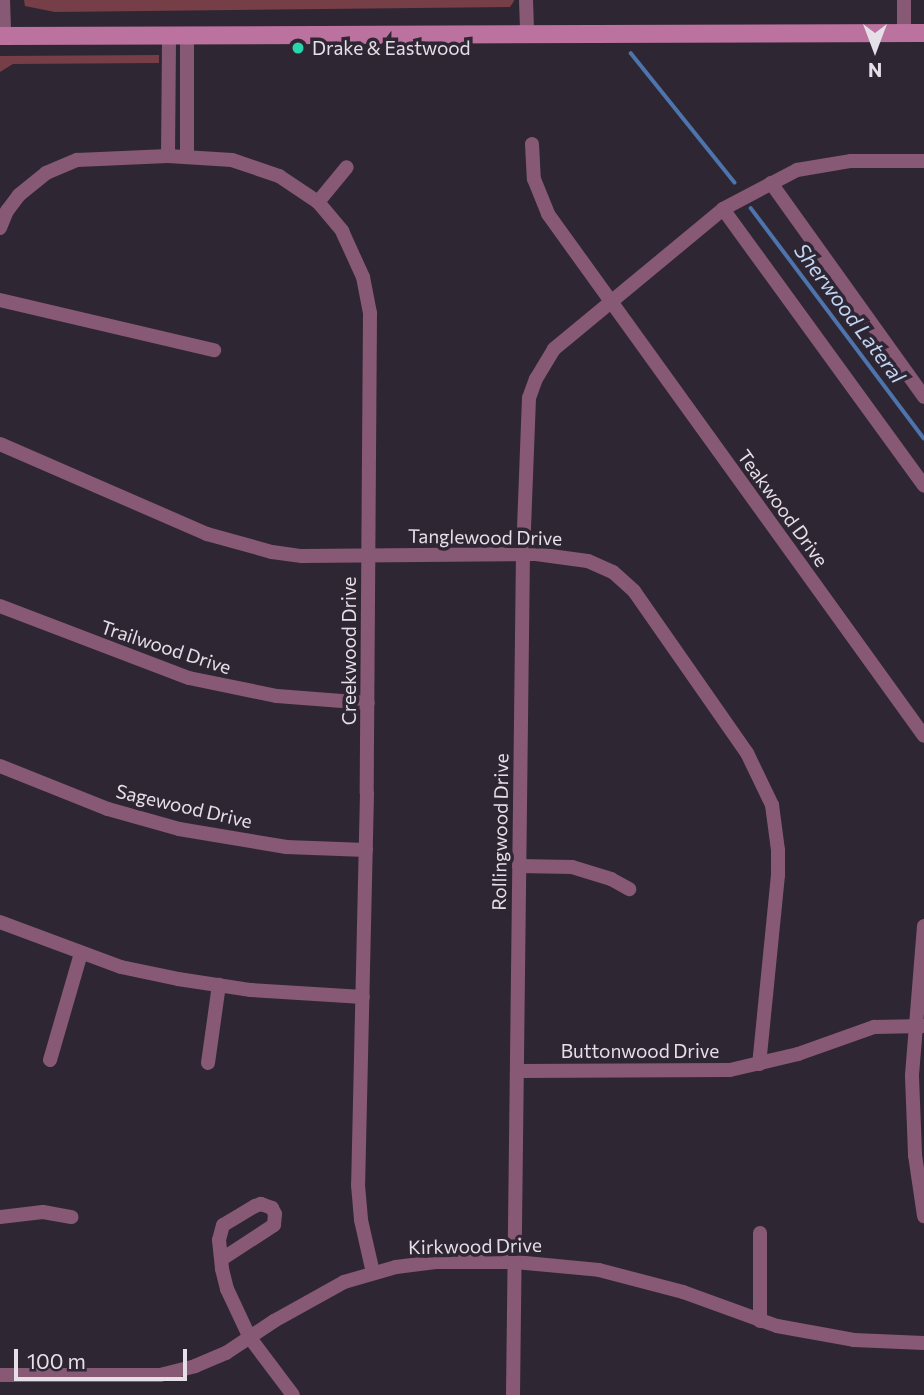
<!DOCTYPE html>
<style>
body{margin:0}
#map{position:relative;width:924px;height:1395px;overflow:hidden;background:#2f2633;font-family:Commissioner,sans-serif}
div>[style]{position:absolute}
.green>*{inset:0;background:#763e46}
.stream>*{height:3.5px;margin:-1.75px;padding:0 1.75px;transform-origin:1.75px;border-radius:1.75px;background:#4d74ac}
.street>*{height:14px;margin:-7px;padding:0 7px;transform-origin:7px;border-radius:7px;background:#875975}
.secondary>*{height:18px;margin:-9px;padding:0 9px;transform-origin:9px;border-radius:9px;background:#bb729f}
.dots>*{width:19px;height:19px;translate:-50% -50%;box-sizing:border-box;border:4px solid #2f2633;border-radius:50%}
span{translate:-50% -50%;white-space:nowrap;text-align:center;line-height:1.15;-webkit-text-stroke:7px #2f2633;paint-order:stroke}
.poi-label{font-size:19px;color:#e5dfe8}
.left{translate:0 -50%;text-align:left}
.street-label{font-size:19px;color:#e5dfe8}
.water-label{font-size:21px;color:#bfd5f6;font-style:italic}
.north{position:absolute;left:840px;top:14px;width:70px;height:70px;-webkit-text-stroke:5px #2f2633;paint-order:stroke;rotate:180deg;font-size:19px;font-weight:700;line-height:28px;text-align:center;color:#e5dfe8}
.north::after{content:'';display:block;margin:auto;width:24px;height:32px;background:#e5dfe8;clip-path:polygon(50% 0,100% 100%,50% 72%,0 100%)}
.scale{position:absolute;left:14px;top:1349px;width:173px;height:32px;box-sizing:border-box;border:4px solid #e5dfe8;border-top:0;padding-left:9px;font-size:21px;line-height:24px;white-space:nowrap;color:#e5dfe8;-webkit-text-stroke:5px #2f2633;paint-order:stroke}
</style>
<div id="map">
<div class="green">
<i style="clip-path:polygon(24px 0,514px 0,514px 1px,510px 7px,55px 12px,25px 6px)"></i>
<i style="clip-path:polygon(159px 55px,159px 63px,13px 64px,0 72px,0 56px)"></i>
</div>
<div class="stream">
<i style="left:631px;top:53px;width:166px;rotate:51.3deg"></i>
<i style="left:751px;top:208px;width:288px;rotate:53.1deg"></i>
</div>
<div class="street">
<i style="left:3px;top:0;width:36px;rotate:88deg"></i>
<i style="left:526px;top:0;width:33px;rotate:88deg"></i>
<i style="left:904px;top:33px;width:33px;rotate:-90deg"></i>
<i style="left:532px;top:144px;width:35px;rotate:87deg"></i>
<i style="left:534px;top:179px;width:38px;rotate:68deg"></i>
<i style="left:548px;top:214px;width:643px;rotate:54.23deg"></i>
<i style="left:168px;top:156px;width:122px;rotate:-89.5deg"></i>
<i style="left:187px;top:156px;width:122px;rotate:-90deg"></i>
<i style="left:771px;top:183px;width:263px;rotate:54.4deg"></i>
<i style="left:318px;top:202px;width:45px;rotate:-50.4deg"></i>
<i style="left:723px;top:209px;width:342px;rotate:54deg"></i>
<i style="left:0;top:228px;width:18px;rotate:-68deg"></i>
<i style="left:7px;top:211px;width:20px;rotate:-53deg"></i>
<i style="left:19px;top:195px;width:35px;rotate:-39deg"></i>
<i style="left:46px;top:173px;width:34px;rotate:-23deg"></i>
<i style="left:77px;top:160px;width:91px;rotate:-2.5deg"></i>
<i style="left:168px;top:156px;width:64px;rotate:3.6deg"></i>
<i style="left:232px;top:160px;width:50px;rotate:18.8deg"></i>
<i style="left:279px;top:176px;width:47px;rotate:33.7deg"></i>
<i style="left:318px;top:202px;width:38px;rotate:50deg"></i>
<i style="left:342px;top:231px;width:51px;rotate:65.5deg"></i>
<i style="left:363px;top:277px;width:37px;rotate:79deg"></i>
<i style="left:370px;top:313px;width:480px;rotate:90.4deg"></i>
<i style="left:367px;top:793px;width:392px;rotate:91.3deg"></i>
<i style="left:358px;top:1185px;width:35px;rotate:85deg"></i>
<i style="left:361px;top:1220px;width:54px;rotate:77.2deg"></i>
<i style="left:0;top:300px;width:220px;rotate:13.2deg"></i>
<i style="left:0;top:444px;width:226px;rotate:23.5deg"></i>
<i style="left:207px;top:534px;width:67px;rotate:15.5deg"></i>
<i style="left:272px;top:552px;width:30px;rotate:8deg"></i>
<i style="left:302px;top:556px;width:234px;rotate:-0.5deg"></i>
<i style="left:536px;top:554px;width:52px;rotate:7.7deg"></i>
<i style="left:588px;top:561px;width:27px;rotate:24deg"></i>
<i style="left:613px;top:572px;width:28px;rotate:42deg"></i>
<i style="left:634px;top:591px;width:198px;rotate:55.1deg"></i>
<i style="left:747px;top:753px;width:58px;rotate:64.3deg"></i>
<i style="left:772px;top:805px;width:45px;rotate:82.4deg"></i>
<i style="left:778px;top:850px;width:25px;rotate:90deg"></i>
<i style="left:778px;top:875px;width:190px;rotate:95.7deg"></i>
<i style="left:0;top:606px;width:202px;rotate:20.9deg"></i>
<i style="left:189px;top:678px;width:90px;rotate:11.6deg"></i>
<i style="left:277px;top:696px;width:91px;rotate:4.4deg"></i>
<i style="left:0;top:766px;width:116px;rotate:21.7deg"></i>
<i style="left:108px;top:809px;width:74px;rotate:15.7deg"></i>
<i style="left:179px;top:829px;width:109px;rotate:9.5deg"></i>
<i style="left:286px;top:847px;width:80px;rotate:2.1deg"></i>
<i style="left:519px;top:866px;width:53px;rotate:1.1deg"></i>
<i style="left:572px;top:867px;width:41px;rotate:17.1deg"></i>
<i style="left:611px;top:879px;width:21px;rotate:29deg"></i>
<i style="left:0;top:922px;width:129px;rotate:20.4deg"></i>
<i style="left:121px;top:967px;width:58px;rotate:11.9deg"></i>
<i style="left:178px;top:979px;width:74px;rotate:8.6deg"></i>
<i style="left:251px;top:990px;width:112px;rotate:3.6deg"></i>
<i style="left:924px;top:926px;width:150px;rotate:94.6deg"></i>
<i style="left:912px;top:1076px;width:79px;rotate:87.8deg"></i>
<i style="left:915px;top:1155px;width:62px;rotate:81.6deg"></i>
<i style="left:50px;top:1060px;width:111px;rotate:-73.8deg"></i>
<i style="left:208px;top:1063px;width:79px;rotate:-82deg"></i>
<i style="left:517px;top:1071px;width:213px;rotate:-0.3deg"></i>
<i style="left:730px;top:1070px;width:70px;rotate:-13.2deg"></i>
<i style="left:798px;top:1054px;width:81px;rotate:-19.6deg"></i>
<i style="left:874px;top:1027px;width:50px;rotate:-1.1deg"></i>
<i style="left:0;top:1217px;width:43px;rotate:-6.6deg"></i>
<i style="left:43px;top:1212px;width:29px;rotate:10deg"></i>
<i style="left:222px;top:1259px;width:62px;rotate:-33.2deg"></i>
<i style="left:274px;top:1225px;width:11px;rotate:-85deg"></i>
<i style="left:275px;top:1214px;width:7px;rotate:-117deg"></i>
<i style="left:272px;top:1208px;width:12px;rotate:-160deg"></i>
<i style="left:261px;top:1204px;width:6px;rotate:162deg"></i>
<i style="left:255px;top:1206px;width:37px;rotate:149deg"></i>
<i style="left:223px;top:1225px;width:16px;rotate:105deg"></i>
<i style="left:219px;top:1240px;width:29px;rotate:84deg"></i>
<i style="left:222px;top:1269px;width:21px;rotate:76deg"></i>
<i style="left:227px;top:1289px;width:54px;rotate:64.9deg"></i>
<i style="left:250px;top:1338px;width:71px;rotate:53deg"></i>
<i style="left:760px;top:1321px;width:88px;rotate:-90deg"></i>
<i style="left:0;top:1375px;width:160px"></i>
<i style="left:160px;top:1375px;width:36px;rotate:-14deg"></i>
<i style="left:195px;top:1366px;width:34px;rotate:-23deg"></i>
<i style="left:226px;top:1353px;width:58px;rotate:-33.7deg"></i>
<i style="left:274px;top:1321px;width:80px;rotate:-29.1deg"></i>
<i style="left:344px;top:1282px;width:54px;rotate:-16.1deg"></i>
<i style="left:396px;top:1267px;width:40px;rotate:-7.1deg"></i>
<i style="left:436px;top:1262px;width:79px"></i>
<i style="left:515px;top:1262px;width:84px;rotate:5.4deg"></i>
<i style="left:599px;top:1270px;width:87px;rotate:14.7deg"></i>
<i style="left:683px;top:1292px;width:100px;rotate:19.9deg"></i>
<i style="left:777px;top:1326px;width:78px;rotate:10.3deg"></i>
<i style="left:854px;top:1340px;width:70px;rotate:2.5deg"></i>
<i style="left:513px;top:1395px;width:841px;rotate:-89.32deg"></i>
<i style="left:523px;top:554px;width:156px;rotate:-87.8deg"></i>
<i style="left:529px;top:398px;width:20px;rotate:-70deg"></i>
<i style="left:536px;top:379px;width:35px;rotate:-59deg"></i>
<i style="left:554px;top:349px;width:219px;rotate:-39.6deg"></i>
<i style="left:723px;top:209px;width:84px;rotate:-27.8deg"></i>
<i style="left:797px;top:170px;width:55px;rotate:-9.5deg"></i>
<i style="left:851px;top:161px;width:73px"></i>
</div>
<div class="secondary">
<i style="left:0;top:36px;width:924px;rotate:-0.19deg"></i>
</div>
<div class="dots">
<i style="left:298px;top:48px;background:#28d5ad"></i>
</div>
<div class="poi-label">
<span class="left" style="left:312px;top:48px">Drake &amp; Eastwood</span>
</div>
<div class="street-label">
<span style="left:783px;top:508px;rotate:54deg">Teakwood Drive</span>
<span style="left:485px;top:537px;rotate:1deg">Tanglewood Drive</span>
<span style="left:166px;top:647px;rotate:18deg">Trailwood Drive</span>
<span style="left:349px;top:651px;rotate:-90deg">Creekwood Drive</span>
<span style="left:184px;top:806px;rotate:13deg">Sagewood Drive</span>
<span style="left:500px;top:832px;rotate:-89deg">Rollingwood Drive</span>
<span style="left:640px;top:1051px">Buttonwood Drive</span>
<span style="left:475px;top:1246px;rotate:-1deg">Kirkwood Drive</span>
</div>
<div class="water-label">
<span style="left:850px;top:313px;rotate:53deg">Sherwood Lateral</span>
</div>
<div class="north">N</div>
<div class="scale">100 m</div>
</div>
